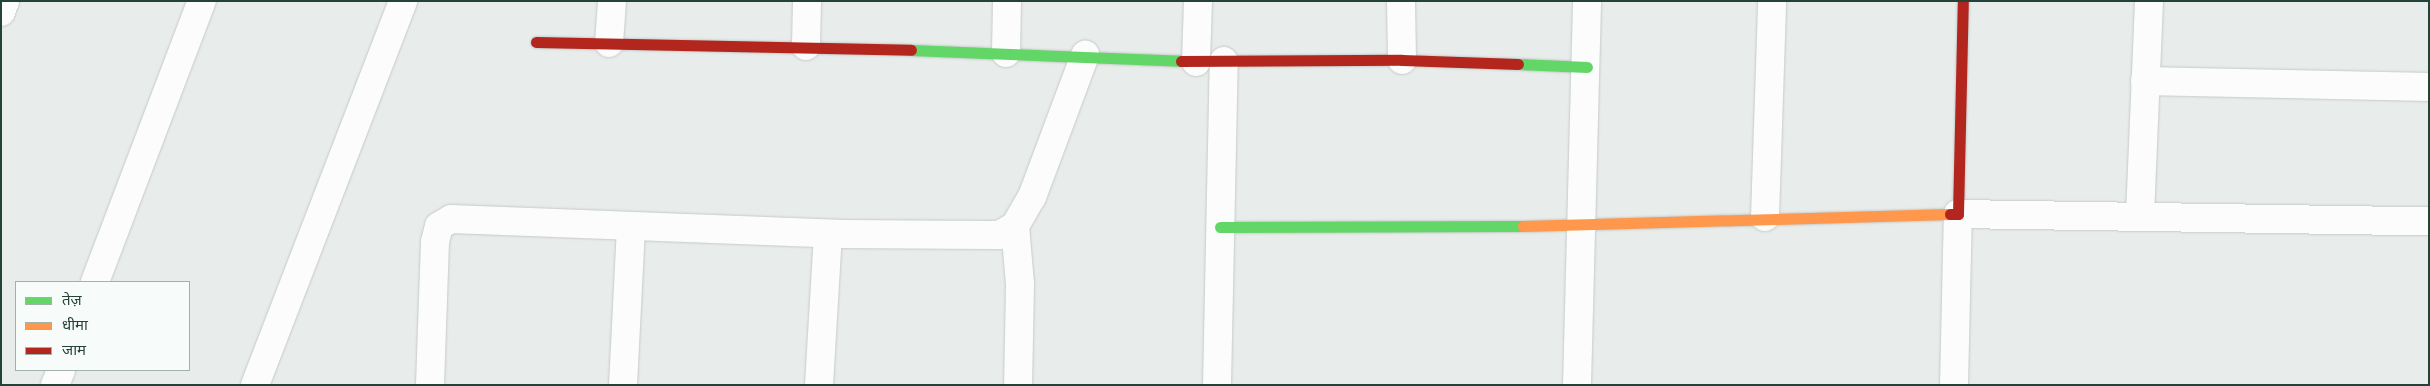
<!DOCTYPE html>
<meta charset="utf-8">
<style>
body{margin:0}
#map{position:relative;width:2430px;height:386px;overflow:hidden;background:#e8edeb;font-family:"Golos Text","Noto Sans Devanagari",sans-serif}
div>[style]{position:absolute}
.roads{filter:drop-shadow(0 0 1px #c5cac8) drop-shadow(0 0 1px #c5cac8)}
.street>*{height:28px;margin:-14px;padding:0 14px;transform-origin:14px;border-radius:14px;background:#fcfcfc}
.fast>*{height:11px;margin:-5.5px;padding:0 5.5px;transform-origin:5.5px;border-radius:5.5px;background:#63d668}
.slow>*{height:11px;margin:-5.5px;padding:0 5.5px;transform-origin:5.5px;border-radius:5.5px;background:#ff974d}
.jam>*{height:11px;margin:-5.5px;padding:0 5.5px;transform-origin:5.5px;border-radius:5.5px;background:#b3261e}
span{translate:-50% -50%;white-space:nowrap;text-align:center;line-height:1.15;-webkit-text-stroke:4.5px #f7fbf9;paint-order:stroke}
.frame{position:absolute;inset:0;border:2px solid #24423a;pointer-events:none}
.legend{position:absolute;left:15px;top:281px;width:175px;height:90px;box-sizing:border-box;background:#f7fbf9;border:1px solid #a3b1ad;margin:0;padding:6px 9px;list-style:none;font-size:15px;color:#24423a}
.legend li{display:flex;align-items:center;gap:10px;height:25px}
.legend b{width:25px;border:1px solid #a3b1ad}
</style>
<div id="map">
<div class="roads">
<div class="street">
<i style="left:1401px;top:1px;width:59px;rotate:89deg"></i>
<i style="left:1px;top:12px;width:12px;rotate:-70deg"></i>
<i style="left:609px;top:43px;width:42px;rotate:-85.9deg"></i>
<i style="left:806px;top:46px;width:45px;rotate:-88.7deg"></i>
<i style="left:1006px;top:53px;width:52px;rotate:-88.9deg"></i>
<i style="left:1196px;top:62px;width:61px;rotate:-88.1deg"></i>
<i style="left:2145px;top:81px;width:284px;rotate:1.2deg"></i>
<i style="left:2140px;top:216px;width:215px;rotate:-87.6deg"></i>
<i style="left:1765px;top:217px;width:216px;rotate:-88.1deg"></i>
<i style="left:1015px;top:226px;width:58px;rotate:85.1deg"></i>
<i style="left:1020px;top:284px;width:101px;rotate:91.1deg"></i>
<i style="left:95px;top:282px;width:301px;rotate:-69.2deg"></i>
<i style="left:55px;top:385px;width:16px;rotate:-68deg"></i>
<i style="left:255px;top:385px;width:412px;rotate:-68.9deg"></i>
<i style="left:430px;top:385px;width:143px;rotate:-88deg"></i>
<i style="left:435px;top:242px;width:16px;rotate:-76deg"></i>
<i style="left:439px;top:226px;width:14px;rotate:-30deg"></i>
<i style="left:451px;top:219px;width:393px;rotate:2.2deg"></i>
<i style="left:844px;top:234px;width:155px;rotate:0.4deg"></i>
<i style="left:999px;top:235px;width:18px;rotate:-29deg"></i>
<i style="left:1015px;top:226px;width:34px;rotate:-60deg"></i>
<i style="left:1032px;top:197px;width:152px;rotate:-69.5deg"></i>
<i style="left:623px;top:385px;width:159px;rotate:-87.1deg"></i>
<i style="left:819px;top:385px;width:151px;rotate:-86.6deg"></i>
<i style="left:1217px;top:385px;width:324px;rotate:-88.8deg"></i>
<i style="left:1577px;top:385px;width:384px;rotate:-88.5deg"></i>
<i style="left:1954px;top:385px;width:171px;rotate:-88.7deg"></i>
<i style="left:1958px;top:214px;width:471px;rotate:0.9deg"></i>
</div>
<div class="fast">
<i style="left:911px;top:50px;width:270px;rotate:2.3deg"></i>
<i style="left:1518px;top:64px;width:69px;rotate:2.5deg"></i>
<i style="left:1220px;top:227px;width:303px;rotate:-0.2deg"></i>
</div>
<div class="slow">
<i style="left:1523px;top:226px;width:427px;rotate:-1.6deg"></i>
</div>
<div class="jam">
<i style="left:536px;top:42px;width:375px;rotate:1.2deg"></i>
<i style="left:1181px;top:61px;width:221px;rotate:-0.3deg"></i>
<i style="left:1402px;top:60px;width:116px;rotate:2deg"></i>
<i style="left:1950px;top:214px;width:8px"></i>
<i style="left:1958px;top:214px;width:213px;rotate:-88.7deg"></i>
</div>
</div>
<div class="frame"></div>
<ul class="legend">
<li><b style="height:6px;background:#63d668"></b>तेज़</li>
<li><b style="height:6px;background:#ff974d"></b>धीमा</li>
<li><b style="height:6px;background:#b3261e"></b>जाम</li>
</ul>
</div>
